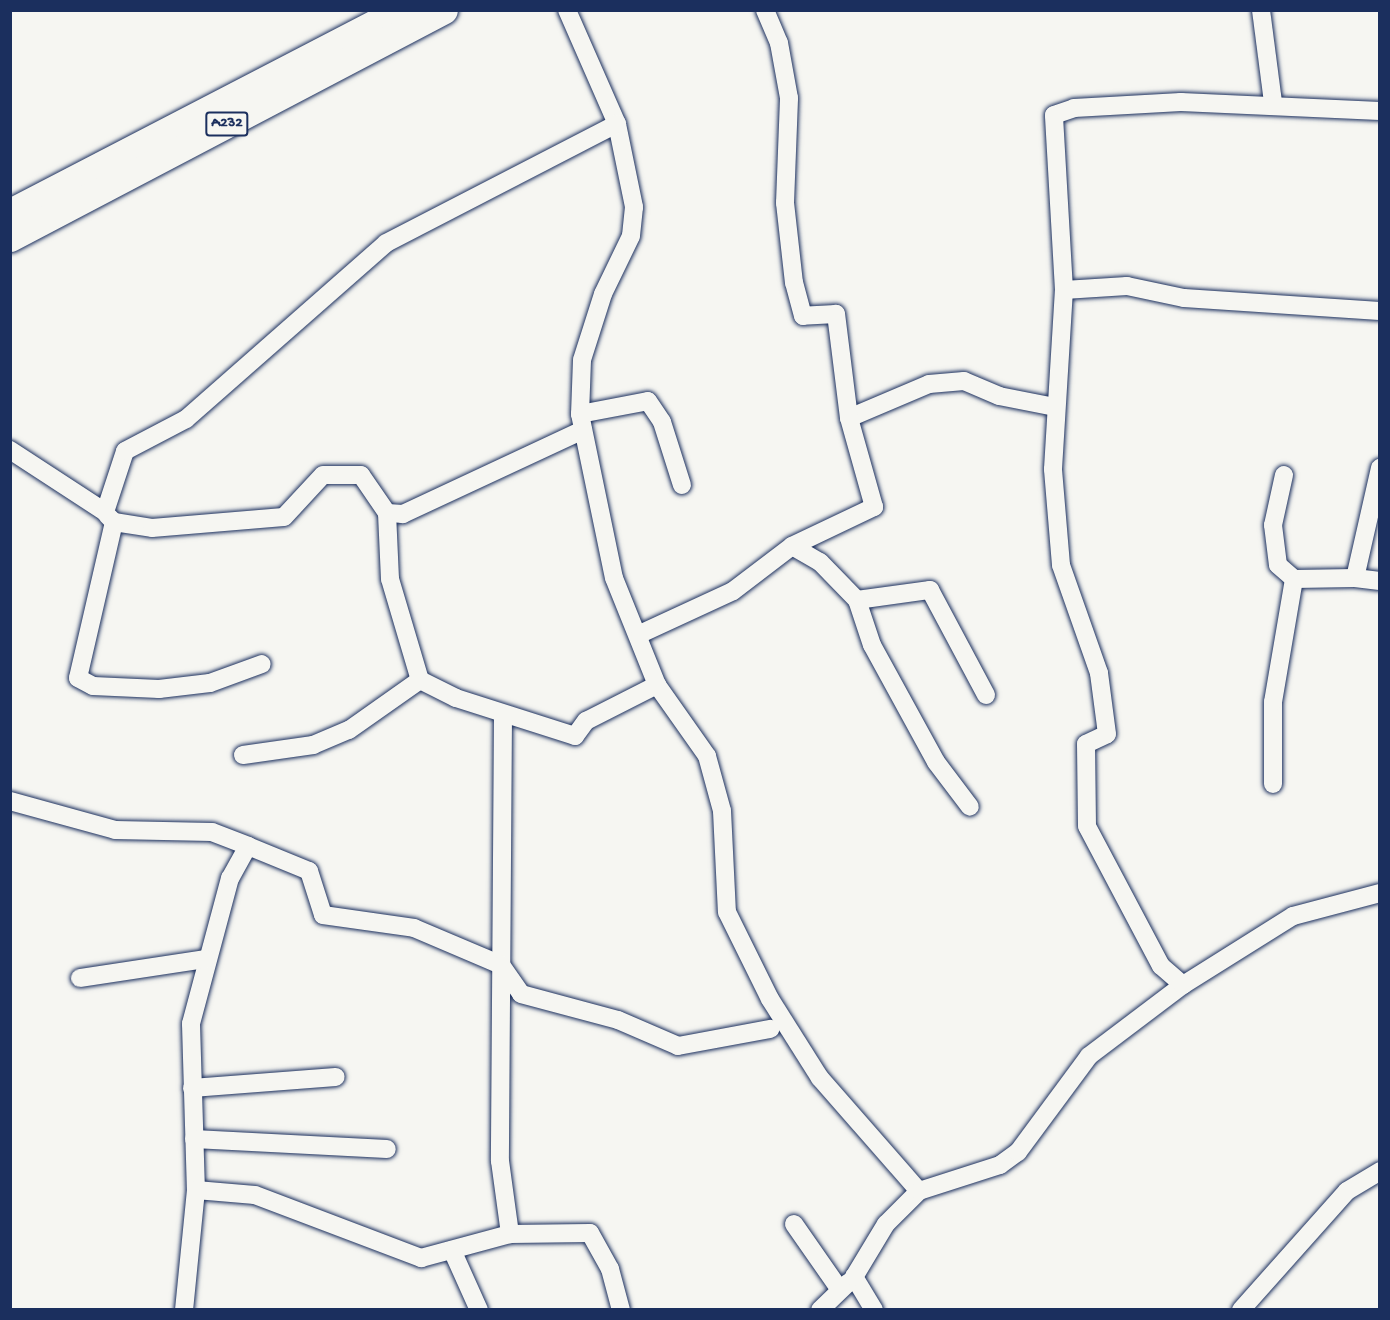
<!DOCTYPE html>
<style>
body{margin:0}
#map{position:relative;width:1390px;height:1320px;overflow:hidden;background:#f6f6f2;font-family:"Gochi Hand",sans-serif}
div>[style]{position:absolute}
.roads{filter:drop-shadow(0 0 2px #1b2f5e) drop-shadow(0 0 2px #1b2f5e)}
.minor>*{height:18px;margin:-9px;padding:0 9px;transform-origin:9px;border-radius:9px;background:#f6f6f2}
.highway>*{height:27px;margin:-13.5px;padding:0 13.5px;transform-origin:13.5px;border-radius:13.5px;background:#f6f6f2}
span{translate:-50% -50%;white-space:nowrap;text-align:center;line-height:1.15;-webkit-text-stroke:4.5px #f6f6f2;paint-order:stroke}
.shield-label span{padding:2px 4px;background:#f6f6f2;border:2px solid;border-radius:4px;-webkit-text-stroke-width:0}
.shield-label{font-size:15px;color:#1b2f5e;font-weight:700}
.frame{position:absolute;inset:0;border:12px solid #1b2f5e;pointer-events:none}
</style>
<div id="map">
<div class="roads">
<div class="minor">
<i style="left:567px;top:10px;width:124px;rotate:66.3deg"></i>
<i style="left:617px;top:124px;width:85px;rotate:78.4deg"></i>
<i style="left:634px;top:207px;width:29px;rotate:96deg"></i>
<i style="left:631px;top:236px;width:64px;rotate:115.8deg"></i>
<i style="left:603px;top:294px;width:69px;rotate:107.7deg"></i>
<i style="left:582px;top:360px;width:54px;rotate:92.1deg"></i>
<i style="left:580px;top:414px;width:167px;rotate:78.3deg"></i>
<i style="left:614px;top:578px;width:115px;rotate:68.1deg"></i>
<i style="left:657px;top:685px;width:87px;rotate:54.8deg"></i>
<i style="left:707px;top:756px;width:57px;rotate:74.7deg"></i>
<i style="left:722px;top:811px;width:101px;rotate:87.2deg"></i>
<i style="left:727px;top:912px;width:97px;rotate:63.7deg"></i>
<i style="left:770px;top:999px;width:93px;rotate:57.7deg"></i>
<i style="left:820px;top:1078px;width:150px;rotate:48.8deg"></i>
<i style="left:1261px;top:10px;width:94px;rotate:82.6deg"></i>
<i style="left:1064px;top:290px;width:63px;rotate:-3.6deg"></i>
<i style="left:1127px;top:286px;width:58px;rotate:11.9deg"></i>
<i style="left:1184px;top:298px;width:196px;rotate:3.8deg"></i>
<i style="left:580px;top:414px;width:69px;rotate:-10.8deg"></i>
<i style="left:648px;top:401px;width:25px;rotate:56deg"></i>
<i style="left:662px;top:422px;width:66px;rotate:72.4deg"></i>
<i style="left:849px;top:418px;width:87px;rotate:-23deg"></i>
<i style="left:929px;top:384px;width:35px;rotate:-5deg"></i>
<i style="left:964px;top:381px;width:38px;rotate:23deg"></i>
<i style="left:999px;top:396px;width:57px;rotate:11.1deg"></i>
<i style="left:583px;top:430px;width:199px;rotate:155deg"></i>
<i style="left:403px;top:514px;width:16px;rotate:-176deg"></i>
<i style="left:387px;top:513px;width:66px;rotate:87.4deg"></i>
<i style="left:390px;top:579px;width:105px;rotate:73.5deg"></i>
<i style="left:420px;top:680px;width:40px;rotate:26.6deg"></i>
<i style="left:456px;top:698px;width:125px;rotate:17.7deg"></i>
<i style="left:575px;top:736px;width:19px;rotate:-54deg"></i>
<i style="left:586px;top:721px;width:80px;rotate:-26.9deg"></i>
<i style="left:10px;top:450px;width:113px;rotate:33.1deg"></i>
<i style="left:105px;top:512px;width:64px;rotate:-71.8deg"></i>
<i style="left:125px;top:451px;width:69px;rotate:-27.7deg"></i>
<i style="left:186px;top:419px;width:266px;rotate:-41.3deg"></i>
<i style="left:386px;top:243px;width:260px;rotate:-27.3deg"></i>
<i style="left:1284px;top:475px;width:51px;rotate:102.4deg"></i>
<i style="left:1273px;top:525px;width:40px;rotate:82.9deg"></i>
<i style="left:1278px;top:565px;width:21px;rotate:41deg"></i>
<i style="left:1294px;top:579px;width:61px;rotate:-0.9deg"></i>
<i style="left:1355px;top:578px;width:113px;rotate:-77.2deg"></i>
<i style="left:107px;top:515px;width:10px;rotate:45deg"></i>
<i style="left:114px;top:522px;width:38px;rotate:9deg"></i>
<i style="left:152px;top:528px;width:132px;rotate:-4.8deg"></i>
<i style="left:284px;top:517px;width:57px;rotate:-47.1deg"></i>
<i style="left:323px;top:475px;width:38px"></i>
<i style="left:361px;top:475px;width:46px;rotate:55.6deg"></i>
<i style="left:114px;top:522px;width:160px;rotate:103deg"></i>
<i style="left:78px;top:678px;width:17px;rotate:28deg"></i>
<i style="left:93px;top:686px;width:66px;rotate:2.6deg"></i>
<i style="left:159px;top:689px;width:51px;rotate:-6.7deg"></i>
<i style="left:210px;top:683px;width:55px;rotate:-20.1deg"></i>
<i style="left:792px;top:546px;width:32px;rotate:30deg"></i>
<i style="left:820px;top:562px;width:53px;rotate:45.8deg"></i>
<i style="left:857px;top:600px;width:74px;rotate:-7.8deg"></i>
<i style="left:930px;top:590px;width:119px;rotate:61.9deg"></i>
<i style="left:1355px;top:578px;width:25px;rotate:7deg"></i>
<i style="left:857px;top:600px;width:47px;rotate:71.6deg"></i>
<i style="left:872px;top:645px;width:133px;rotate:61.3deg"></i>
<i style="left:936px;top:762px;width:56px;rotate:52.9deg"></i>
<i style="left:640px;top:634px;width:102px;rotate:-24.8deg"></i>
<i style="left:733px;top:591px;width:74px;rotate:-37.3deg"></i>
<i style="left:792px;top:546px;width:91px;rotate:-25.4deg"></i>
<i style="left:874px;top:507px;width:92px;rotate:-105.7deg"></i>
<i style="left:849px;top:418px;width:105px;rotate:-97.1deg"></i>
<i style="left:836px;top:314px;width:33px;rotate:177deg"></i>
<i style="left:803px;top:316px;width:34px;rotate:-105deg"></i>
<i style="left:794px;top:283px;width:81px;rotate:-96.4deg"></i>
<i style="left:785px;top:203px;width:105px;rotate:-87.8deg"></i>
<i style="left:789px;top:98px;width:56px;rotate:-100.3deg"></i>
<i style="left:779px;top:43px;width:36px;rotate:-113deg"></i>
<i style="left:503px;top:715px;width:446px;rotate:90.4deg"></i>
<i style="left:500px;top:1161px;width:74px;rotate:82.2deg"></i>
<i style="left:510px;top:1234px;width:80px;rotate:-0.7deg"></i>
<i style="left:590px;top:1233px;width:41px;rotate:60.9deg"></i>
<i style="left:610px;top:1269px;width:42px;rotate:75deg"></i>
<i style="left:243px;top:755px;width:71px;rotate:-8.1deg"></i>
<i style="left:313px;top:745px;width:39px;rotate:-23deg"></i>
<i style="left:349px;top:730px;width:87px;rotate:-35.2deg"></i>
<i style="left:1273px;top:784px;width:82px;rotate:-90deg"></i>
<i style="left:1273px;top:702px;width:125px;rotate:-80.3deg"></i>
<i style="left:10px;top:801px;width:109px;rotate:15.4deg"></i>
<i style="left:115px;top:830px;width:97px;rotate:1.2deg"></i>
<i style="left:212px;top:832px;width:39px;rotate:21deg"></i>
<i style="left:248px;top:846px;width:37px;rotate:119deg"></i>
<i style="left:230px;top:878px;width:151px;rotate:105deg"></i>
<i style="left:191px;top:1024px;width:166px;rotate:88.3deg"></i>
<i style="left:196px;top:1190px;width:121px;rotate:95.7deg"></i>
<i style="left:248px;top:846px;width:66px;rotate:22.3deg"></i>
<i style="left:309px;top:871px;width:46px;rotate:72.3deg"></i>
<i style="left:323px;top:915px;width:92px;rotate:8.1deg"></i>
<i style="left:414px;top:928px;width:95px;rotate:23deg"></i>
<i style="left:501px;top:965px;width:35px;rotate:55deg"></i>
<i style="left:521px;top:994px;width:100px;rotate:15deg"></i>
<i style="left:618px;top:1020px;width:65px;rotate:23.4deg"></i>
<i style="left:678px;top:1046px;width:94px;rotate:-10.5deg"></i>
<i style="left:80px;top:978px;width:127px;rotate:-8.6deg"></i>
<i style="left:1183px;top:985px;width:29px;rotate:-139deg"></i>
<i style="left:1161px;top:966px;width:158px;rotate:-117.9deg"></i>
<i style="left:1087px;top:826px;width:82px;rotate:-90.7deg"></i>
<i style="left:1086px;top:744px;width:23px;rotate:-25deg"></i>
<i style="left:1107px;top:734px;width:62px;rotate:-97.5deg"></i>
<i style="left:1099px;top:673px;width:114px;rotate:-109.4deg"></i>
<i style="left:1061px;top:565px;width:96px;rotate:-94.8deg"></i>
<i style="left:1053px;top:469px;width:179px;rotate:-86.5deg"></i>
<i style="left:1064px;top:290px;width:175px;rotate:-93.3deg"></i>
<i style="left:1054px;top:115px;width:21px;rotate:-19deg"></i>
<i style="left:1074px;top:108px;width:107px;rotate:-3.2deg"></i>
<i style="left:1181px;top:102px;width:199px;rotate:2.6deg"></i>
<i style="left:192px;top:1088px;width:144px;rotate:-4.4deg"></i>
<i style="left:194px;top:1139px;width:193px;rotate:3deg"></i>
<i style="left:196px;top:1190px;width:59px;rotate:4.8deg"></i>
<i style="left:255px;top:1195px;width:178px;rotate:20.8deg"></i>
<i style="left:421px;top:1258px;width:92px;rotate:-15.1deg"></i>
<i style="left:794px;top:1224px;width:80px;rotate:55.1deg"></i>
<i style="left:452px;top:1250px;width:66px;rotate:65.8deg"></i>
<i style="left:820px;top:1310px;width:40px;rotate:-44deg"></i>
<i style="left:874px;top:1310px;width:39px;rotate:-121deg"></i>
<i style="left:854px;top:1277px;width:62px;rotate:-58.9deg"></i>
<i style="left:886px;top:1224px;width:47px;rotate:-45deg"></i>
<i style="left:919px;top:1191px;width:85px;rotate:-17.8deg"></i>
<i style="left:1000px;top:1165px;width:22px;rotate:-36deg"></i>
<i style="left:1018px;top:1152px;width:119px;rotate:-53.5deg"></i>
<i style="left:1089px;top:1056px;width:118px;rotate:-37.1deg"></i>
<i style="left:1183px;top:985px;width:130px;rotate:-32.1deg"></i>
<i style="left:1293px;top:916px;width:90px;rotate:-14.8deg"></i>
<i style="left:1241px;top:1310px;width:159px;rotate:-48.3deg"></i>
<i style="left:1347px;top:1191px;width:39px;rotate:-31deg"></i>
</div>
<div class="highway">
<i style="left:10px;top:212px;width:439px;rotate:-27.4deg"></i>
<i style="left:10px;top:238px;width:490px;rotate:-27.7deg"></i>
</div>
</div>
<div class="shield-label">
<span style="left:227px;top:124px">A232</span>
</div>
<div class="frame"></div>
</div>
